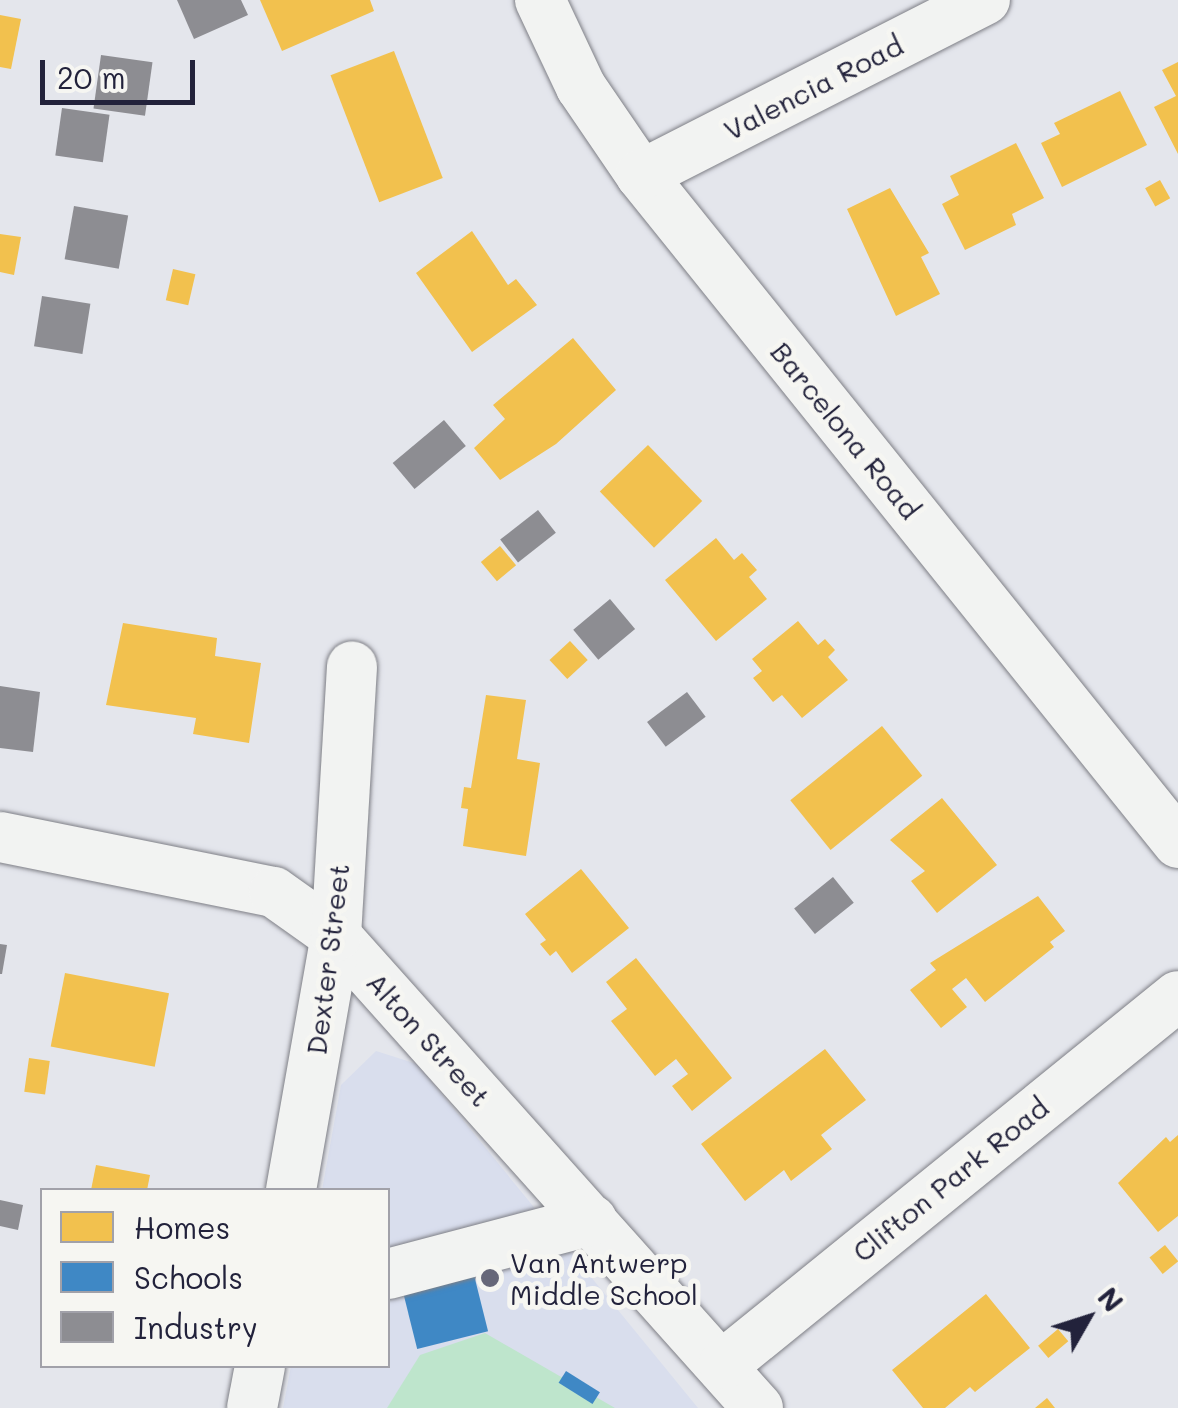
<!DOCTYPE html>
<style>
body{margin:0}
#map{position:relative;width:1178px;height:1408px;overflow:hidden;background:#e4e6ec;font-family:Mali,sans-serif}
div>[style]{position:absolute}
.built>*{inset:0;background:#d9deed}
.green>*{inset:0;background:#bee5cc}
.homes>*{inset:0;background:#f2c14e;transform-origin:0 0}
.schools>*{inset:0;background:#3f88c5;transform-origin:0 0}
.industry>*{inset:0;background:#8d8d92;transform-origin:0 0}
.roads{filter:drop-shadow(0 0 2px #7e7f86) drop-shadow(0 0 2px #7e7f86)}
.minor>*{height:50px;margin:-25px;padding:0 25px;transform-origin:25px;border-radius:25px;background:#f2f3f2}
.dots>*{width:28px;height:28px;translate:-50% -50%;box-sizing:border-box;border:5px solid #f6f6f2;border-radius:50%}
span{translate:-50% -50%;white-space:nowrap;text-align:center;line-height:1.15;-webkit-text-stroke:10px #f6f6f2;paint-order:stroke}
.street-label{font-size:28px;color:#22223b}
.poi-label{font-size:28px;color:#22223b}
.left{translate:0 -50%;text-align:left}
.legend{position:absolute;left:40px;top:1188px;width:350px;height:180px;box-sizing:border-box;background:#f6f6f2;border:2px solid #a1a1a9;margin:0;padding:12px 18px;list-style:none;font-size:30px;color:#22223b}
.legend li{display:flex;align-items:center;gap:20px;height:50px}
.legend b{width:50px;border:2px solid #a1a1a9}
.north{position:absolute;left:1038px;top:1268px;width:100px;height:100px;-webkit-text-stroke:8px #f6f6f2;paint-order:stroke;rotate:51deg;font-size:28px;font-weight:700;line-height:40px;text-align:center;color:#22223b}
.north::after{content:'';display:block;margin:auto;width:35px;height:45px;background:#22223b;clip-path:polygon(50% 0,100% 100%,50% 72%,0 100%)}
.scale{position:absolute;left:40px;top:60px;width:155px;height:45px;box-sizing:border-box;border:5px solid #22223b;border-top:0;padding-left:12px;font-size:30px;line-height:35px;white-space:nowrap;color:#22223b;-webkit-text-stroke:8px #f6f6f2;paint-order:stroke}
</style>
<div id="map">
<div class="built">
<i style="clip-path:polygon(376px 1051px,417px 1064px,698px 1408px,283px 1408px,291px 1366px,388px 1366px,388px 1190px,322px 1190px,341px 1085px)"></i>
</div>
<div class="green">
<i style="clip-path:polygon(485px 1333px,615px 1408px,387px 1408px,420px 1355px)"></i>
</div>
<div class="homes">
<i style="clip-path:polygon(260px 0,370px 0,374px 11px,282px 51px)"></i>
<i style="clip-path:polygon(0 15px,21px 19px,11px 69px,0 67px)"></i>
<i style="left:394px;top:51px;width:136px;height:68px;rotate:69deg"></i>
<i style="clip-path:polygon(1178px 62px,1178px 154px,1154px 107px,1176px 96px,1162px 70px)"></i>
<i style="clip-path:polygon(1120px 91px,1147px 145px,1062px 187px,1041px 143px,1060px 134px,1054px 123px)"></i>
<i style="clip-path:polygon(1016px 143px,1044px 198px,1012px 214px,1016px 225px,965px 250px,942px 204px,959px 195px,950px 176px)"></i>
<i style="left:1160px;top:180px;width:21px;height:17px;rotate:61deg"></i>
<i style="clip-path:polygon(890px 188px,929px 253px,921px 257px,940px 294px,896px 316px,847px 209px)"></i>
<i style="clip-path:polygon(472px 231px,508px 285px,516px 279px,537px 305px,472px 352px,416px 273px)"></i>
<i style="clip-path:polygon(0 234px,21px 237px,14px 275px,0 272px)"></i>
<i style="left:173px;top:269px;width:23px;height:32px;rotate:13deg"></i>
<i style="clip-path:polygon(573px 338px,616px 390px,556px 444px,500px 480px,474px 448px,505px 419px,493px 405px)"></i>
<i style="left:648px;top:445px;width:78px;height:67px;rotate:46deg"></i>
<i style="clip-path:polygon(716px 538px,734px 560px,742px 553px,757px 570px,749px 577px,767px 599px,716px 641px,665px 580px)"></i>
<i style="left:500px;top:546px;width:25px;height:25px;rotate:50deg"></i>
<i style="clip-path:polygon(798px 621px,818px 645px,825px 639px,835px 650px,828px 657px,848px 680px,802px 718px,782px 695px,773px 702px,753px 678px,762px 671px,752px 659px)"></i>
<i style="clip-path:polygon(123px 623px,217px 638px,215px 656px,261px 663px,249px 743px,193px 734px,196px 718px,106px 705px)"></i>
<i style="left:570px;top:641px;width:26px;height:28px;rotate:47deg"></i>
<i style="clip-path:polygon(486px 695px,526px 700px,517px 759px,540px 763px,526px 856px,463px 846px,468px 809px,461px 808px,464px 787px,471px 788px)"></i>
<i style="left:882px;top:726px;width:64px;height:118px;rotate:51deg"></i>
<i style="clip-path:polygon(942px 798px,997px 865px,937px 913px,911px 881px,925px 871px,890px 840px)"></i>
<i style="clip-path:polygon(581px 869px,629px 928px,572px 973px,556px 951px,550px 956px,540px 944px,546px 940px,525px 914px)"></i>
<i style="clip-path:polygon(1038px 896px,1065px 931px,1050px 942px,1054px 947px,985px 1002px,966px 978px,952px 989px,967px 1007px,941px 1028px,910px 990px,936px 970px,930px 963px)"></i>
<i style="clip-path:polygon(636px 958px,732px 1078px,692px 1111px,672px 1086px,688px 1074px,676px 1059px,655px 1076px,611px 1021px,627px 1009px,606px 982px)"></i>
<i style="left:65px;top:973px;width:106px;height:75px;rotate:11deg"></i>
<i style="clip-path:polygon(825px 1049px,866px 1100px,821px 1135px,832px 1149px,791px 1181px,784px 1170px,745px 1201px,701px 1144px)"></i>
<i style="left:29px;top:1058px;width:21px;height:34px;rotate:8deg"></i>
<i style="clip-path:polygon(1178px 1135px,1178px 1216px,1158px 1232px,1118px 1183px,1166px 1137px,1170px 1142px)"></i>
<i style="clip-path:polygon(96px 1165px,150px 1175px,147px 1190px,91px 1190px)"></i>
<i style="left:1165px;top:1245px;width:21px;height:20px;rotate:51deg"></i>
<i style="clip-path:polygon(986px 1294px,1030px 1348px,975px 1392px,970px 1387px,945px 1408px,923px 1408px,892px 1370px)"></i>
<i style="left:1058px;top:1329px;width:16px;height:26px;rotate:50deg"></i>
<i style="clip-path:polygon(1047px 1398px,1055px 1408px,1035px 1408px)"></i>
</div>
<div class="schools">
<i style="left:474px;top:1275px;width:58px;height:73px;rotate:76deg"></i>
<i style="left:566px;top:1371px;width:40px;height:14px;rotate:32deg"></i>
</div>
<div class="industry">
<i style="clip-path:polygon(177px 0,241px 0,248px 15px,194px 39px)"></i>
<i style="left:101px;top:55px;width:52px;height:54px;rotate:8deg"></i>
<i style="left:62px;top:108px;width:48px;height:48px;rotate:8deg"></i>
<i style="left:74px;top:206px;width:55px;height:54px;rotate:10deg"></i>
<i style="left:42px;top:296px;width:49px;height:51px;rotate:9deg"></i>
<i style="left:444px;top:420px;width:34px;height:67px;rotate:50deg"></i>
<i style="left:538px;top:510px;width:29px;height:48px;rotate:52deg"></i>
<i style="left:610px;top:599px;width:39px;height:48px;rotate:50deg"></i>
<i style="clip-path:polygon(0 686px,40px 692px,33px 752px,0 748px)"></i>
<i style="left:687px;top:692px;width:31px;height:50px;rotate:53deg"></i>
<i style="left:833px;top:877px;width:33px;height:50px;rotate:51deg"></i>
<i style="clip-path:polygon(0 944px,7px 945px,2px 974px,0 974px)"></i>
<i style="clip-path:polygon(0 1200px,23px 1205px,18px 1230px,0 1226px)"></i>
</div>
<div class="roads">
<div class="minor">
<i style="left:540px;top:0;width:96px;rotate:64.8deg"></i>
<i style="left:581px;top:87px;width:107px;rotate:55.7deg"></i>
<i style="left:641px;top:175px;width:857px;rotate:51.2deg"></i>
<i style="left:641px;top:175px;width:386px;rotate:-27deg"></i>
<i style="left:0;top:837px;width:279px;rotate:11.4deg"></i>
<i style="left:274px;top:892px;width:76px;rotate:35.4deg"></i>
<i style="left:336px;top:936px;width:633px;rotate:48.2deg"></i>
<i style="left:291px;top:1190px;width:258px;rotate:-80deg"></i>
<i style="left:336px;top:936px;width:270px;rotate:-86.6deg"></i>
<i style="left:388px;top:1274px;width:211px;rotate:-14.8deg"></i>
<i style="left:724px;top:1364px;width:584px;rotate:-39.03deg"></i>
<i style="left:252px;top:1408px;width:43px;rotate:-79.2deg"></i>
</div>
</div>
<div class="dots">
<i style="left:490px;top:1278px;background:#666779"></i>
</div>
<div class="street-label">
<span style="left:813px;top:87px;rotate:-27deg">Valencia Road</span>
<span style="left:846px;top:430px;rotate:51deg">Barcelona Road</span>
<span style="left:327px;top:959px;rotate:-83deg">Dexter Street</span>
<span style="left:429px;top:1039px;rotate:48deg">Alton Street</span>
<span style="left:950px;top:1179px;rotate:-39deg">Clifton Park Road</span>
</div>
<div class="poi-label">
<span class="left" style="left:510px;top:1278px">Van Antwerp<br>Middle School</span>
</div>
<ul class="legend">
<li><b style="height:28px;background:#f2c14e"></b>Homes</li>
<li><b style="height:28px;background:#3f88c5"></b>Schools</li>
<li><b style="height:28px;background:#8d8d92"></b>Industry</li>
</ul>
<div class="north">N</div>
<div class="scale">20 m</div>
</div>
